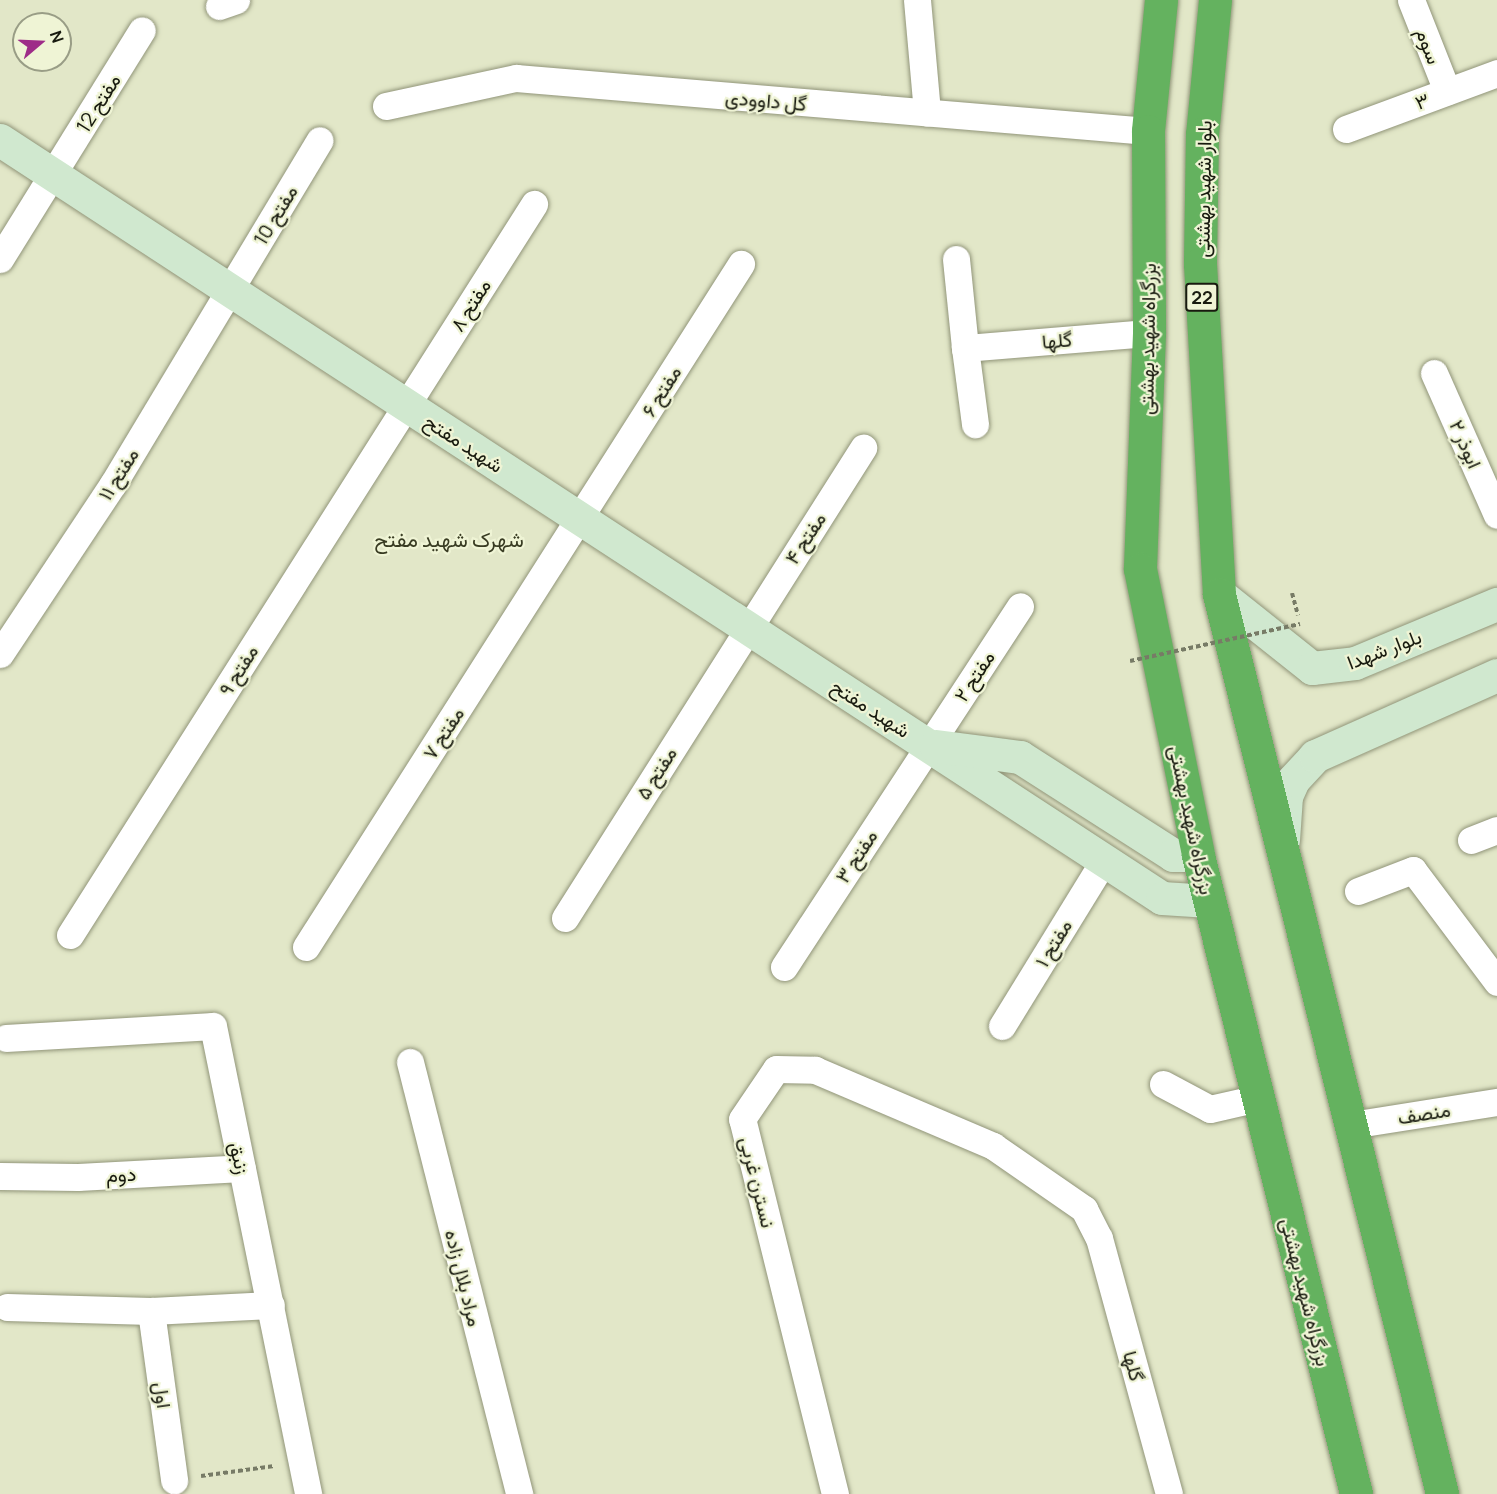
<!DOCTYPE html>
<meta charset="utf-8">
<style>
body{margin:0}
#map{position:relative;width:1497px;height:1494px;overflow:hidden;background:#e2e7c8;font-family:Manrope,Vazirmatn,sans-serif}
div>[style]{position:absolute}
.path>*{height:4px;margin-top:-2px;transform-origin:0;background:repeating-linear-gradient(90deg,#777b66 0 4.5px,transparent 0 7.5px)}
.roads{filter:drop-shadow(0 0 2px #919579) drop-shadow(0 0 2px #919579)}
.street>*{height:27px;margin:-13.5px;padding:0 13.5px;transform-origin:13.5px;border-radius:13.5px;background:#fff}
.secondary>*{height:33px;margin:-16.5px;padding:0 16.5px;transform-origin:16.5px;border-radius:16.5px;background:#d0e8cf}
.highway>*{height:33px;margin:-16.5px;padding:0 16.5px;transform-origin:16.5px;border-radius:16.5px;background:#64b25f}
.path-bridge>*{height:4px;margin-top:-2px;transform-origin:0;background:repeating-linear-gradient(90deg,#777b66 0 4.5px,transparent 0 7.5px)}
span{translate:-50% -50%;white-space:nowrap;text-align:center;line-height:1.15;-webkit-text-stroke:4.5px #eff4d5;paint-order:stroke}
.shield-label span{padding:2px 4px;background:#eff4d5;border:2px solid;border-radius:4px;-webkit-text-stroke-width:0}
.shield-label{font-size:18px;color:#181a0f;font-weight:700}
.street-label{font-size:20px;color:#181a0f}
.neighbourhood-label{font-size:21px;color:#383b22}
.north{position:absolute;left:12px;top:12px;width:60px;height:60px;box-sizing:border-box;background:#eff4d5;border:2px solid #999d86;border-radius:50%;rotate:71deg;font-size:16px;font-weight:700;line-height:24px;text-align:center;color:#181a0f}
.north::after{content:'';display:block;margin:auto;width:21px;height:27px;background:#9e2c88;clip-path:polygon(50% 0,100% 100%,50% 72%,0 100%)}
</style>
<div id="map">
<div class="path">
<i style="left:1292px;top:593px;width:23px;rotate:75deg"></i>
<i style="left:201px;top:1476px;width:74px;rotate:-7.8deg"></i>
</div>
<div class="roads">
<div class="street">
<i style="left:917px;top:0;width:113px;rotate:84.9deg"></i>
<i style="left:1411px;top:0;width:98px;rotate:68.4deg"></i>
<i style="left:219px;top:6px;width:18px;rotate:-19deg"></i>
<i style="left:386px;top:106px;width:133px;rotate:-12.2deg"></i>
<i style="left:516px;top:78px;width:634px;rotate:4.79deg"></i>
<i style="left:1346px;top:129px;width:161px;rotate:-20.3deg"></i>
<i style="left:0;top:259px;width:269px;rotate:-58.2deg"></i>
<i style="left:956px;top:259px;width:89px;rotate:84.2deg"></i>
<i style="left:965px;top:348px;width:185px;rotate:-4.7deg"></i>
<i style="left:965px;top:348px;width:77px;rotate:82.5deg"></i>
<i style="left:1434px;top:373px;width:155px;rotate:66.1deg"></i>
<i style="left:0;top:654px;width:204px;rotate:-56.4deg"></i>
<i style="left:113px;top:484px;width:401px;rotate:-59deg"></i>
<i style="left:1471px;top:840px;width:28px;rotate:-21deg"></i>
<i style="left:1358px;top:891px;width:59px;rotate:-20.9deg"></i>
<i style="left:1413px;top:870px;width:140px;rotate:53.1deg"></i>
<i style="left:565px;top:918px;width:557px;rotate:-57.62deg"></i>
<i style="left:70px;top:935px;width:866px;rotate:-57.59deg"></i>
<i style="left:306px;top:947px;width:810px;rotate:-57.51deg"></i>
<i style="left:784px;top:967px;width:431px;rotate:-56.8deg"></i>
<i style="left:1002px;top:1026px;width:195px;rotate:-58.4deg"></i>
<i style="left:6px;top:1038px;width:207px;rotate:-3.3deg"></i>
<i style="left:213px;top:1026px;width:478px;rotate:78.5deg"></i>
<i style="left:410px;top:1062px;width:446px;rotate:75.8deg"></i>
<i style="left:1163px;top:1084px;width:53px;rotate:28deg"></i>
<i style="left:1210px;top:1109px;width:49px;rotate:-12.9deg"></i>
<i style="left:1351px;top:1125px;width:148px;rotate:-9deg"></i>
<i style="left:0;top:1176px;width:78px;rotate:0.7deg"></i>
<i style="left:78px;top:1177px;width:164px;rotate:-3.1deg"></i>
<i style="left:7px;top:1307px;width:144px;rotate:1.6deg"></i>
<i style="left:151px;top:1311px;width:120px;rotate:-2.9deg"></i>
<i style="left:151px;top:1311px;width:171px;rotate:82.2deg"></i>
<i style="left:835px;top:1494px;width:386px;rotate:-103.9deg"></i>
<i style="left:742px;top:1119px;width:60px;rotate:-55.8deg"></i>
<i style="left:776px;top:1069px;width:39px;rotate:1deg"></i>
<i style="left:815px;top:1070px;width:194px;rotate:23.1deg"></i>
<i style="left:993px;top:1146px;width:111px;rotate:34.7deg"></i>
<i style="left:1084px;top:1209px;width:33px;rotate:63deg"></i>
<i style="left:1099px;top:1238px;width:265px;rotate:74.7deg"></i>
</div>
<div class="secondary">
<i style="left:0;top:140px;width:1387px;rotate:33.12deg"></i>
<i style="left:1162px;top:898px;width:47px;rotate:3.7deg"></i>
<i style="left:1219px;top:594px;width:119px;rotate:38.5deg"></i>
<i style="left:1312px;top:668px;width:43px;rotate:-6.6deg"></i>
<i style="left:1355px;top:663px;width:154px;rotate:-22.6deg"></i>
<i style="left:936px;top:746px;width:85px;rotate:7.5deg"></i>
<i style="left:1020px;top:757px;width:182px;rotate:32.6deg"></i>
<i style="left:1173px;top:855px;width:25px"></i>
<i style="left:1283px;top:840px;width:44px;rotate:-86.1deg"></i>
<i style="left:1286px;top:796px;width:17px;rotate:-66deg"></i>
<i style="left:1293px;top:780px;width:33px;rotate:-47deg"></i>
<i style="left:1315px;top:756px;width:199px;rotate:-24deg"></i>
</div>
<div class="highway">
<i style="left:1161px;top:0;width:132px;rotate:95.7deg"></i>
<i style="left:1148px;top:131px;width:202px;rotate:89.7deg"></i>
<i style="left:1149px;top:333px;width:236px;rotate:92.2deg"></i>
<i style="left:1140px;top:569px;width:292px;rotate:78.5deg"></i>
<i style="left:1198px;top:855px;width:658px;rotate:76.11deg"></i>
<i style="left:1215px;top:0;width:135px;rotate:95.5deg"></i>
<i style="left:1202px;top:134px;width:130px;rotate:90.9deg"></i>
<i style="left:1200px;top:264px;width:331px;rotate:86.7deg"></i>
<i style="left:1219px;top:594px;width:927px;rotate:76.08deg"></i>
</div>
</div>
<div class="path-bridge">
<i style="left:1130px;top:661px;width:174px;rotate:-12.3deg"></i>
</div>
<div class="shield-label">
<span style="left:1202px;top:297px">22</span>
</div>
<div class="street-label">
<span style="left:1429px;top:46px;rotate:69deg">سوم</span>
<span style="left:766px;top:100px;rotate:5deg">گل داوودی</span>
<span style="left:1422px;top:101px;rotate:-20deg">۳</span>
<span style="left:98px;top:103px;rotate:-58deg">مفتح 12</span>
<span style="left:1203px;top:189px;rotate:-89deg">بلوار شهید بهشتی</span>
<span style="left:275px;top:215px;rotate:-59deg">مفتح 10</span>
<span style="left:470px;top:305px;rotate:-58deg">مفتح ۸</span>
<span style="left:1147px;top:339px;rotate:-89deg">بزرگراه شهید بهشتی</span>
<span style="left:1057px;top:340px;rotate:-5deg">گلها</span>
<span style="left:661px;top:391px;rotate:-58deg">مفتح ۶</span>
<span style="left:464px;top:443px;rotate:33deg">شهید مفتح</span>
<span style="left:1466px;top:444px;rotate:66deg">ابوذر ۲</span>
<span style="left:118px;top:474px;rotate:-58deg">مفتح ۱۱</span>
<span style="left:805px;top:538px;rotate:-57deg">مفتح ۴</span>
<span style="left:1384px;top:649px;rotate:-21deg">بلوار شهدا</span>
<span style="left:238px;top:670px;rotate:-58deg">مفتح ۹</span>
<span style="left:974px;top:676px;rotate:-57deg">مفتح ۲</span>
<span style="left:871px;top:708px;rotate:33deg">شهید مفتح</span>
<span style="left:443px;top:733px;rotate:-57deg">مفتح ۷</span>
<span style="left:656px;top:773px;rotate:-58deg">مفتح ۵</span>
<span style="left:1192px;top:820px;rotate:78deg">بزرگراه شهید بهشتی</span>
<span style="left:856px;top:856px;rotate:-57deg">مفتح ۳</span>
<span style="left:1053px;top:943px;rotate:-59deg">مفتح ۱</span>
<span style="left:1424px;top:1113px;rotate:-9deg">منصف</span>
<span style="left:240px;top:1158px;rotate:78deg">زنبق</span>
<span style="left:121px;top:1174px;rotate:-3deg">دوم</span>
<span style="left:758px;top:1182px;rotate:76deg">نسترن غربی</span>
<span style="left:464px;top:1278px;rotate:76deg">مراد بلال زاده</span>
<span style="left:1306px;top:1292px;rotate:76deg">بزرگراه شهید بهشتی</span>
<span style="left:1134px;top:1366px;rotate:75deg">گلها</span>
<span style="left:163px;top:1395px;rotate:82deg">اول</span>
</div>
<div class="neighbourhood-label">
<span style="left:449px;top:539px">شهرک شهید مفتح</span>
</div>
<div class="north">N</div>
</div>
